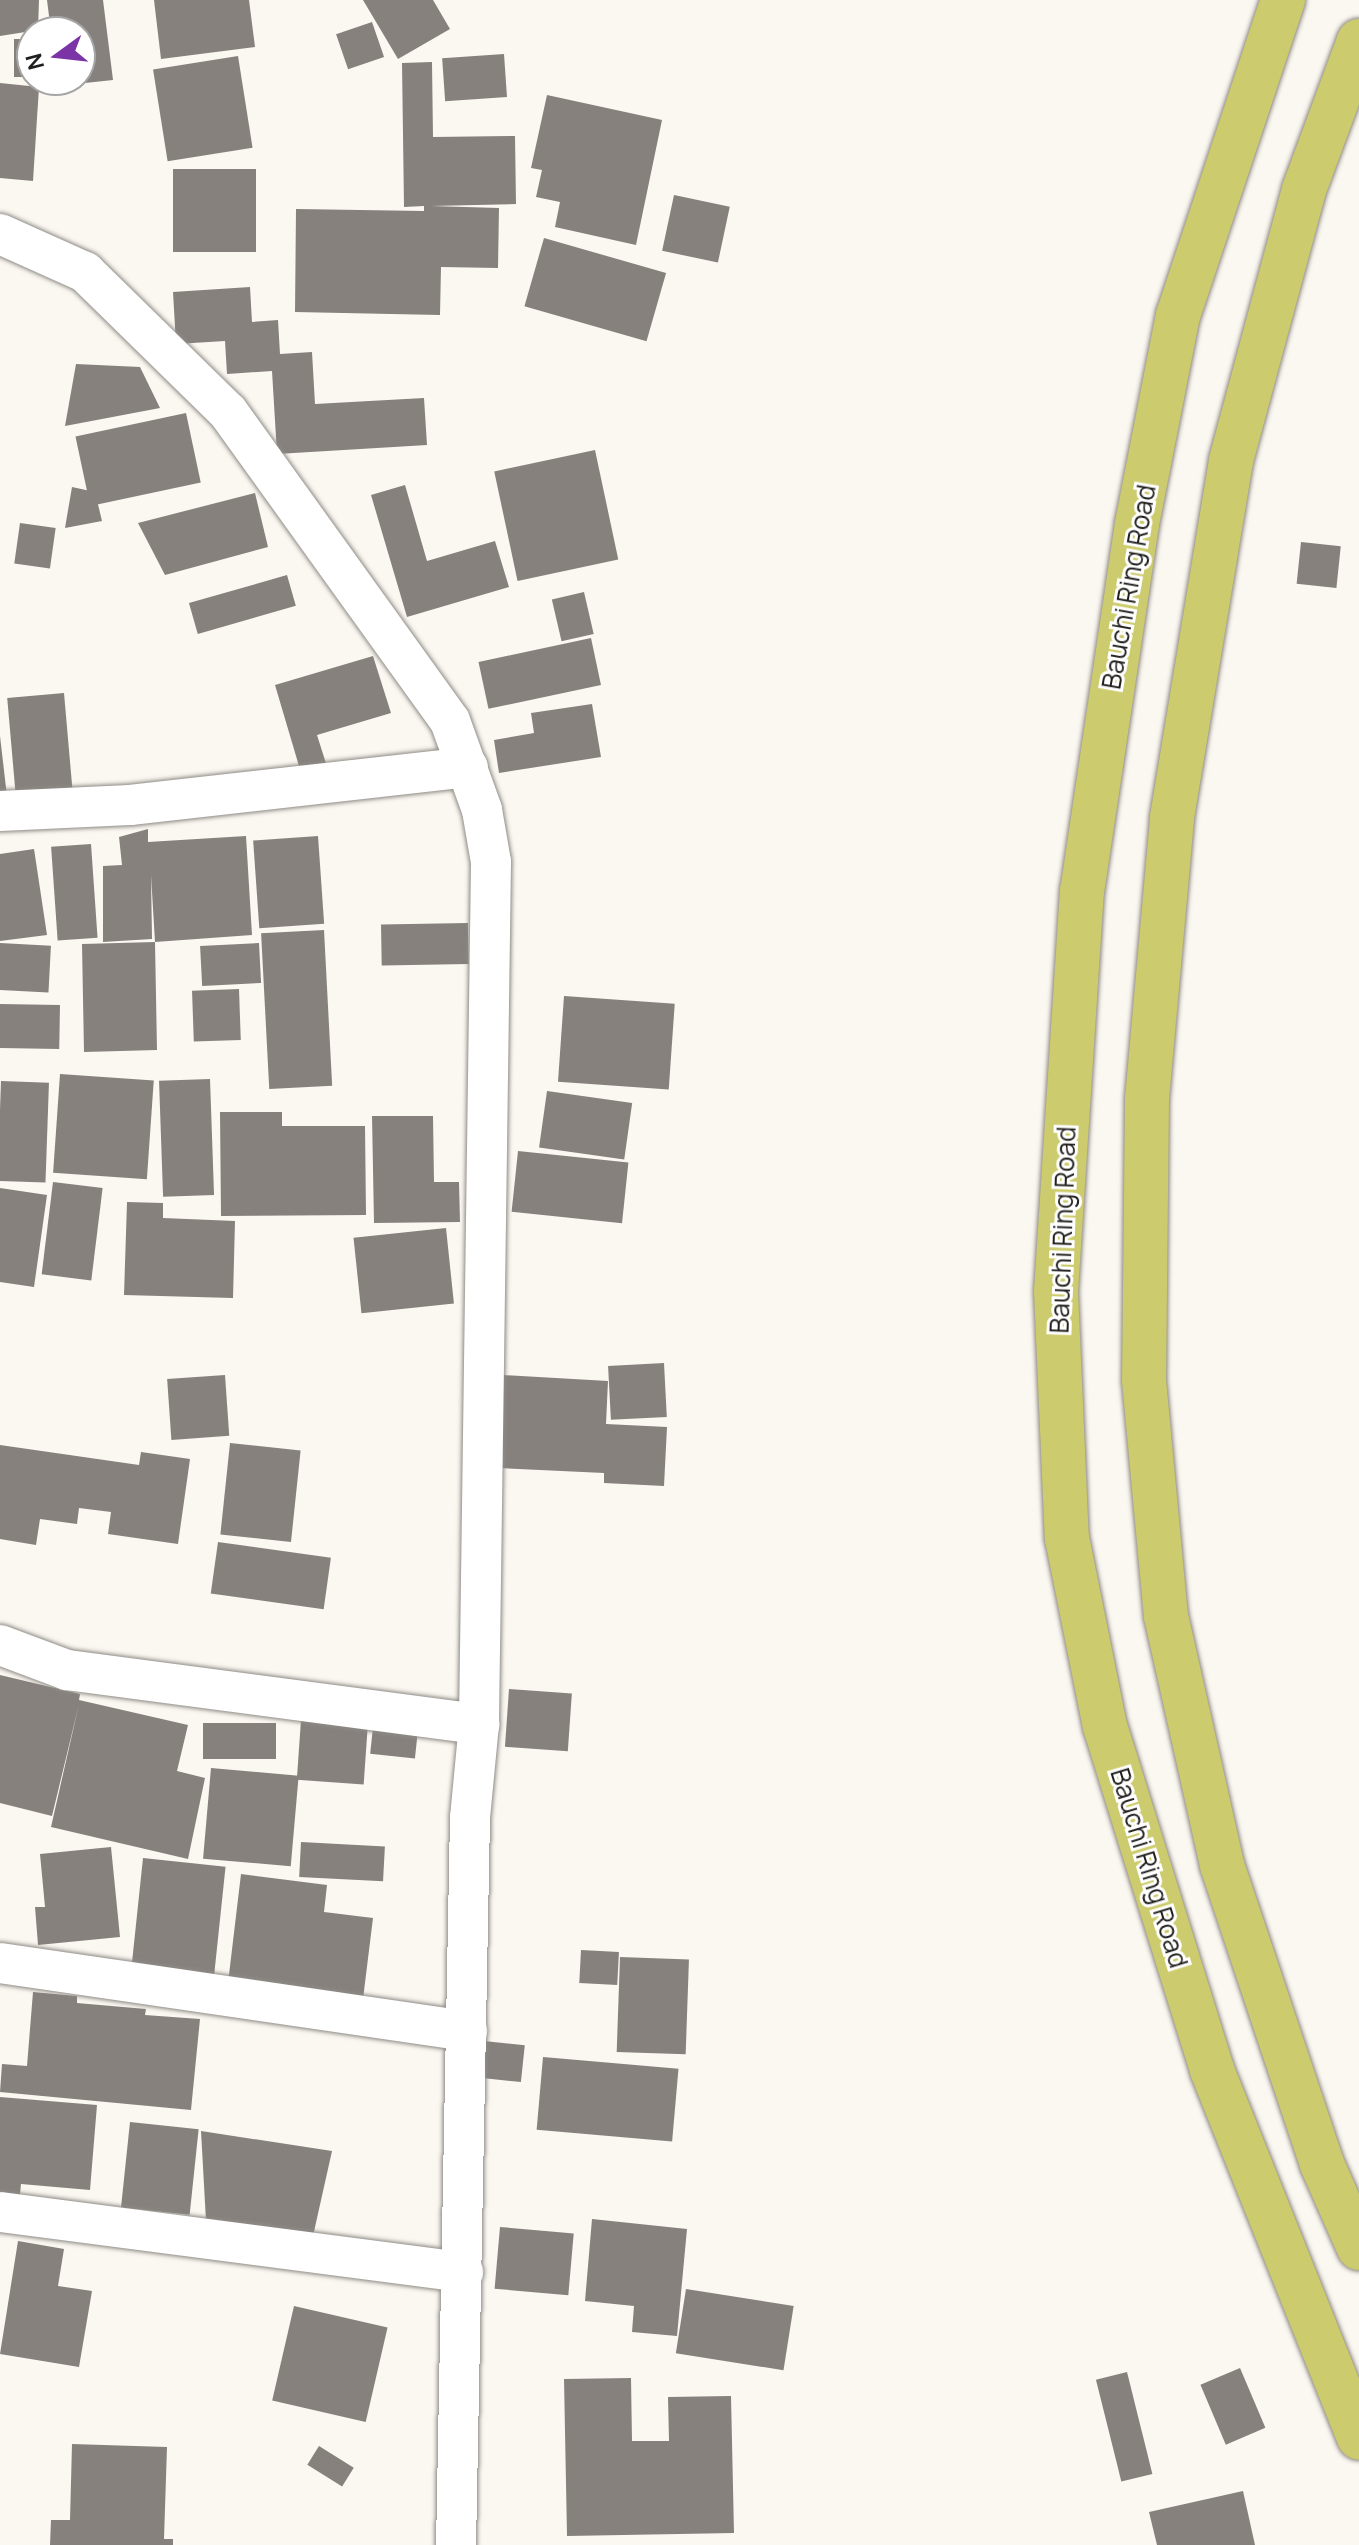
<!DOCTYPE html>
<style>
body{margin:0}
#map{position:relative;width:1359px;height:2545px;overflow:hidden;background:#fbf7f1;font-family:Manrope,sans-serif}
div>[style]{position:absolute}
.building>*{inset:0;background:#86817d;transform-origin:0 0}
.roads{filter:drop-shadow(0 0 2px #8f8b86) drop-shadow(0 0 2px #8f8b86)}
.minor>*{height:40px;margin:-20px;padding:0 20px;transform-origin:20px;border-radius:20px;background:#fff}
.primary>*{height:44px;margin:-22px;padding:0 22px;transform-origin:22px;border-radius:22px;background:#cccb6d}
span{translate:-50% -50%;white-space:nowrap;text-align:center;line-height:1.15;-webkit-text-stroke:6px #fff;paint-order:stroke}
.street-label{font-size:26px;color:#201f1d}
.north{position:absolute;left:16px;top:16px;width:80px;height:80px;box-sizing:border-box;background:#fff;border:2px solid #a6a5a5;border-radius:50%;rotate:255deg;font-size:22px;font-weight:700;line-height:32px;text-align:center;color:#201f1d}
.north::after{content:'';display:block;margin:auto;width:28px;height:36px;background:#7b34a6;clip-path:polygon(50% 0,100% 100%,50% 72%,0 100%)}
</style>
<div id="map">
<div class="building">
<i style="clip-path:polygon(0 0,39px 0,38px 30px,0 36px)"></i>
<i style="clip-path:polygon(47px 0,103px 0,113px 80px,57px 86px,56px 80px,80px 80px,80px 32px,51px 32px)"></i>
<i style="clip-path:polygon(154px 0,249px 0,255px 47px,161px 59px)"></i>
<i style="clip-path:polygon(363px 0,433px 0,450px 29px,398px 59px)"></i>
<i style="left:372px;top:22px;width:37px;height:38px;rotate:71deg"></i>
<i style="left:32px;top:39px;width:38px;height:18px;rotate:90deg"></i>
<i style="left:504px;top:54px;width:43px;height:62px;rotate:86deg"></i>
<i style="left:238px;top:56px;width:93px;height:86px;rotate:81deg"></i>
<i style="clip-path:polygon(432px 62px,433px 137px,515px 136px,516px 204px,431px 206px,499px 208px,498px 268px,441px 267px,440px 315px,295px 312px,296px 209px,424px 211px,424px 206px,404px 207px,402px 63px)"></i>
<i style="clip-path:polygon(0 83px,39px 87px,33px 181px,0 178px)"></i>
<i style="clip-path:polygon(547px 95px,662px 120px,636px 245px,555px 227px,560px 202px,536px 197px,542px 170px,531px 168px)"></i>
<i style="left:173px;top:169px;width:83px;height:83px"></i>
<i style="left:674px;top:195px;width:57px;height:57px;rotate:12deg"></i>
<i style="left:544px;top:238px;width:127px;height:71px;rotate:16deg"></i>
<i style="clip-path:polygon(250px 287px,252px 322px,278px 320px,280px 354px,312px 352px,315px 404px,424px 398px,427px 445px,277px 454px,272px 371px,227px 374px,225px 341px,176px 344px,173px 292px)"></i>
<i style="clip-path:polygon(76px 364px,140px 367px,160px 408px,65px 426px)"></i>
<i style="left:186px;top:413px;width:71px;height:113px;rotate:78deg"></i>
<i style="left:595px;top:450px;width:112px;height:103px;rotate:78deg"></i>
<i style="clip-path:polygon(405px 485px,427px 561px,495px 541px,509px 587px,407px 617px,371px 495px)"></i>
<i style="clip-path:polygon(72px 487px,95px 492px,102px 521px,65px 528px)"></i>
<i style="clip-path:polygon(255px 493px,268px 547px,165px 575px,138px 523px)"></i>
<i style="left:20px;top:523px;width:36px;height:41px;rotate:8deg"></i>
<i style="left:1301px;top:542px;width:40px;height:42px;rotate:6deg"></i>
<i style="left:287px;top:575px;width:32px;height:102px;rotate:74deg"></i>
<i style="left:584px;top:592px;width:43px;height:33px;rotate:77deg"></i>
<i style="left:591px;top:638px;width:48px;height:115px;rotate:78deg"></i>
<i style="clip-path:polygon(373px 656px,391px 713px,317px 735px,330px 776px,304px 783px,275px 685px)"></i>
<i style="left:64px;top:693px;width:106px;height:57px;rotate:85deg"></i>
<i style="clip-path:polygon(592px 704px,601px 757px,499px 773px,494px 740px,534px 733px,531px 713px)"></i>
<i style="clip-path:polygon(0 736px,8px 805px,0 806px)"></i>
<i style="clip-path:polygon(148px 829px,148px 842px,246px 836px,252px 935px,155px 942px,157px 1050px,84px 1052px,82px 944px,155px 942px,151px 875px,152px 939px,103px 942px,103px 866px,122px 865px,119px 837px)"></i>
<i style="left:318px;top:836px;width:88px;height:65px;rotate:86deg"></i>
<i style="left:91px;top:844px;width:94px;height:40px;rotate:86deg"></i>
<i style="clip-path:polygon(34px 849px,47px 935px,0 941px,0 854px)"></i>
<i style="left:468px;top:923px;width:41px;height:87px;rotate:89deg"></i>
<i style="left:324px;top:930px;width:156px;height:63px;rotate:87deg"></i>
<i style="left:0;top:943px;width:51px;height:47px;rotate:3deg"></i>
<i style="left:259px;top:943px;width:40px;height:59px;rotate:87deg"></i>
<i style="left:239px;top:989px;width:51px;height:47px;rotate:88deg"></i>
<i style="left:564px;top:996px;width:111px;height:86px;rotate:4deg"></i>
<i style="left:0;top:1004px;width:60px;height:44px;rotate:1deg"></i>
<i style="left:60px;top:1074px;width:94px;height:99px;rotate:4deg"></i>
<i style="left:210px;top:1079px;width:116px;height:51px;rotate:88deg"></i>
<i style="left:1px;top:1081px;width:48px;height:100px;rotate:2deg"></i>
<i style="left:547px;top:1091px;width:86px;height:57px;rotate:8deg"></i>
<i style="clip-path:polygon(220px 1112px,282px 1112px,282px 1126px,365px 1126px,366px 1215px,221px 1216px)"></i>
<i style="clip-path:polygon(372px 1116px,433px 1116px,434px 1182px,459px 1182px,460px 1222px,374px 1223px)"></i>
<i style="left:518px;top:1151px;width:111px;height:61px;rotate:6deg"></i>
<i style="left:53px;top:1182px;width:50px;height:93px;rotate:7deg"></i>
<i style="clip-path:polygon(0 1188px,47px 1195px,34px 1287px,0 1282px)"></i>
<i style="clip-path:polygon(127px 1202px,163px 1203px,163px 1218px,235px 1221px,233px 1298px,124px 1295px)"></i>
<i style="left:446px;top:1228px;width:76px;height:93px;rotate:84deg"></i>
<i style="left:664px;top:1363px;width:54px;height:56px;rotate:87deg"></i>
<i style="left:225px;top:1375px;width:61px;height:58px;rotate:86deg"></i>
<i style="clip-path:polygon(503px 1375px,608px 1381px,606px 1424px,667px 1427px,664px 1486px,604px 1483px,604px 1473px,499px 1468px)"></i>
<i style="left:230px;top:1443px;width:71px;height:92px;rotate:6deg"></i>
<i style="clip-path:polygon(0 1445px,139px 1465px,141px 1452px,190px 1459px,178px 1544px,108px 1534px,111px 1512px,79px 1508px,77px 1524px,40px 1519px,36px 1545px,0 1539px)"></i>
<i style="left:218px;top:1542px;width:114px;height:52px;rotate:8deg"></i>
<i style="clip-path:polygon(0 1675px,80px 1694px,79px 1700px,188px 1725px,177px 1771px,205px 1778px,188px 1859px,51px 1827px,79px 1704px,52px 1816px,0 1803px)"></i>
<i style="left:509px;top:1689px;width:63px;height:58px;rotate:4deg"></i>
<i style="left:301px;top:1720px;width:67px;height:60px;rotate:4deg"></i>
<i style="left:203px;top:1723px;width:73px;height:36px"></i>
<i style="left:373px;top:1727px;width:45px;height:27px;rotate:6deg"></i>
<i style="left:211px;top:1768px;width:88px;height:91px;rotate:5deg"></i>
<i style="left:301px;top:1842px;width:84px;height:35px;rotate:3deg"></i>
<i style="clip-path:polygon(111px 1847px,120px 1937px,38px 1945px,35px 1907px,45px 1907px,40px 1854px)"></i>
<i style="left:143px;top:1858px;width:83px;height:115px;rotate:6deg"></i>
<i style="clip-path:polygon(241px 1874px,327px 1885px,324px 1912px,373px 1918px,363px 1999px,228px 1983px)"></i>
<i style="left:581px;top:1950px;width:38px;height:33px;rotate:3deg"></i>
<i style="left:620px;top:1957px;width:69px;height:95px;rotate:2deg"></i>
<i style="clip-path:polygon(33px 1992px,77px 1996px,77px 2003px,146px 2009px,145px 2015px,200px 2019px,191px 2110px,0 2092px,2px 2064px,27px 2066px)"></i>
<i style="left:484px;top:2041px;width:41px;height:37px;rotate:6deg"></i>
<i style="left:543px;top:2057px;width:136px;height:73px;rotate:5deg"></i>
<i style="clip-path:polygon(0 2097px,97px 2105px,90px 2190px,21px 2184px,19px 2205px,0 2204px)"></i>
<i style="left:130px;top:2122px;width:69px;height:86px;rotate:6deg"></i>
<i style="clip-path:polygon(201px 2131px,332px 2151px,311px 2245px,206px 2221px)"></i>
<i style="clip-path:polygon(592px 2219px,687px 2229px,677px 2336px,632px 2332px,634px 2306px,585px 2301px)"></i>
<i style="left:500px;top:2227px;width:74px;height:62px;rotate:5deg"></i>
<i style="clip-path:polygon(18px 2241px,64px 2249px,58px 2286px,92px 2291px,79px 2367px,0 2354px)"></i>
<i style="left:686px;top:2289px;width:109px;height:65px;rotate:9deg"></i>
<i style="left:294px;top:2306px;width:96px;height:97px;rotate:13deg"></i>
<i style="left:1240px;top:2368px;width:65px;height:43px;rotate:67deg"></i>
<i style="left:1127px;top:2372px;width:105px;height:32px;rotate:76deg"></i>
<i style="clip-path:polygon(631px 2378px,632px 2441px,669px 2441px,668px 2397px,731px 2396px,734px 2533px,567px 2536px,564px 2379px)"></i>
<i style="clip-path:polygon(72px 2444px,167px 2447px,164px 2539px,173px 2539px,173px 2545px,50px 2545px,51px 2520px,70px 2520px)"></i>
<i style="left:319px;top:2446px;width:41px;height:22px;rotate:32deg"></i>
<i style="clip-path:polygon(1243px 2491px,1255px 2545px,1157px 2545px,1149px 2512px)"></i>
</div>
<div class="roads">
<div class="minor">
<i style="left:0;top:234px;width:93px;rotate:24.1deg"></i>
<i style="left:85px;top:272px;width:200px;rotate:44.4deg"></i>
<i style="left:228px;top:412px;width:380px;rotate:54.3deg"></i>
<i style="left:450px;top:721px;width:95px;rotate:70.2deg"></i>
<i style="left:482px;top:810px;width:53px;rotate:80.2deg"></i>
<i style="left:491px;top:862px;width:862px;rotate:90.8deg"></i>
<i style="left:479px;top:1724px;width:94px;rotate:95.5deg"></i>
<i style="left:470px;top:1818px;width:727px;rotate:91.1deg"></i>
<i style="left:0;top:811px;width:130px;rotate:-2.6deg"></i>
<i style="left:130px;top:805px;width:340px;rotate:-6.4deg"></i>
<i style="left:0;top:1645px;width:72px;rotate:20.5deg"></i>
<i style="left:67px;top:1670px;width:416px;rotate:7.5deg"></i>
<i style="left:0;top:1963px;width:472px;rotate:8.3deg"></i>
<i style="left:0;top:2212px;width:467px;rotate:7.4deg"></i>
</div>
<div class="primary">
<i style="left:1283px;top:0;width:332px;rotate:108.4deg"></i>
<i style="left:1178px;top:315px;width:213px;rotate:101.1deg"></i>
<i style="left:1137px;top:524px;width:370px;rotate:98.5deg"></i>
<i style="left:1082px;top:890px;width:402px;rotate:93.7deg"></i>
<i style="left:1056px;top:1291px;width:247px;rotate:87.5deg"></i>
<i style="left:1067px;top:1538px;width:192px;rotate:78.6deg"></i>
<i style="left:1105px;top:1726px;width:360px;rotate:72.7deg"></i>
<i style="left:1212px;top:2070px;width:396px;rotate:68.2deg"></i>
<i style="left:1359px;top:41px;width:159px;rotate:110.3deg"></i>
<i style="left:1304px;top:190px;width:281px;rotate:105.1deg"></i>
<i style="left:1231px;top:461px;width:363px;rotate:99.4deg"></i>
<i style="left:1172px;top:819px;width:281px;rotate:95.1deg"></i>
<i style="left:1147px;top:1099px;width:281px;rotate:90.6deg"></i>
<i style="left:1144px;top:1380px;width:237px;rotate:84.7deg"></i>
<i style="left:1166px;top:1616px;width:255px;rotate:77.3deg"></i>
<i style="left:1222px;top:1865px;width:315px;rotate:71.5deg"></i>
<i style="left:1322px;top:2164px;width:92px;rotate:66.2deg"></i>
</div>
</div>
<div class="street-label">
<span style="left:1129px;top:587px;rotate:-80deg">Bauchi Ring Road</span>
<span style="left:1063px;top:1230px;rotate:-88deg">Bauchi Ring Road</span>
<span style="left:1149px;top:1868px;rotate:73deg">Bauchi Ring Road</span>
</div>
<div class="north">N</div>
</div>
